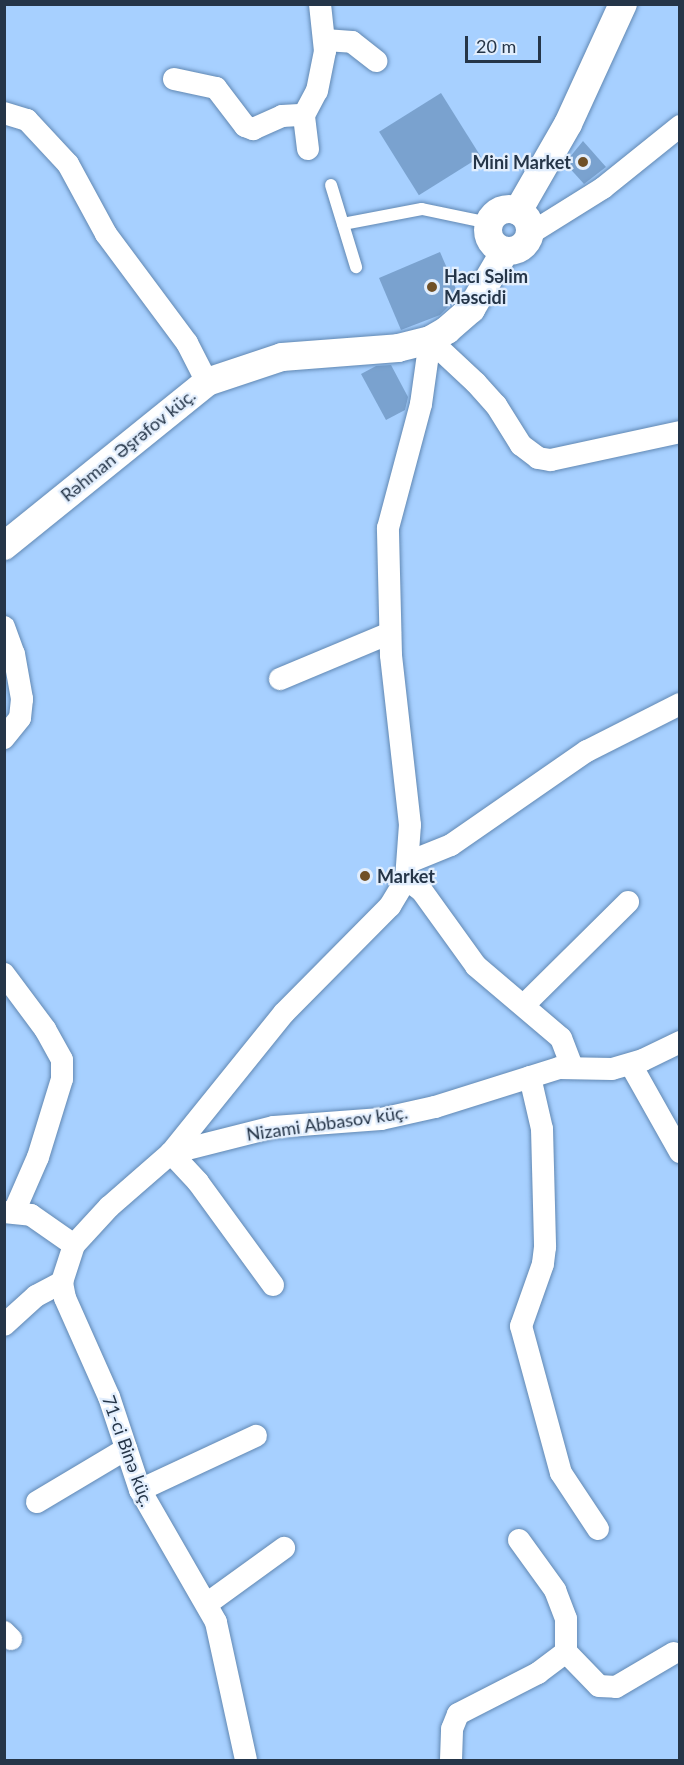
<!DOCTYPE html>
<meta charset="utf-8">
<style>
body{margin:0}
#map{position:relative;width:684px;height:1765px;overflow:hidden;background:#a7d0ff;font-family:Lato,sans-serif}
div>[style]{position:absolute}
.building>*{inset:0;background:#7aa2cf;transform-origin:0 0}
.roads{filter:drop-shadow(0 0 2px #6188b3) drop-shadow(0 0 2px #6188b3)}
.service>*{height:12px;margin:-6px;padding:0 6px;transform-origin:6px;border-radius:6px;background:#fff}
.minor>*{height:22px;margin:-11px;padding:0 11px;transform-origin:11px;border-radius:11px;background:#fff}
.tertiary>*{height:28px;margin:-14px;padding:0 14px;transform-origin:14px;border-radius:14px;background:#fff}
.tertiary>.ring{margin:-14px;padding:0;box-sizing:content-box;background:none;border:28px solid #fff;border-radius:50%}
.dots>*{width:16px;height:16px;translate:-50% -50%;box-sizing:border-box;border:3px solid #e2eefd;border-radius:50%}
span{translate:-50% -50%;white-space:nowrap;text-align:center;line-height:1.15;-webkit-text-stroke:4.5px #e2eefd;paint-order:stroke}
.poi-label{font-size:18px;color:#253548;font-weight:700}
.right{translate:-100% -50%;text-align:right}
.left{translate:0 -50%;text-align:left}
.street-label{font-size:18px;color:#253548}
.frame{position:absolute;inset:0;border:6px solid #253548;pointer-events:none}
.scale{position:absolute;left:465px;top:36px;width:76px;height:27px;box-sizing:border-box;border:3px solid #253548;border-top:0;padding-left:8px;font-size:18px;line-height:21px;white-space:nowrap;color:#253548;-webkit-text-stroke:4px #e2eefd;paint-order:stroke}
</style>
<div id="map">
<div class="building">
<i style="left:441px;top:93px;width:75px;height:73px;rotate:58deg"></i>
<i style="clip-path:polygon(583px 141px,606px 167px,584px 184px,565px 163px)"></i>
<i style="clip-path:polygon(440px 252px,459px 296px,440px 315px,401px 330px,379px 278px)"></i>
<i style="clip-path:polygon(391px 365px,408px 397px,405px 410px,386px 420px,361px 374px,376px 366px)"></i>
</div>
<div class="roads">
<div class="service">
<i style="left:331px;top:185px;width:86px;rotate:73deg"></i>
<i style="left:343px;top:224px;width:80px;rotate:-10.8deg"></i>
<i style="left:422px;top:209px;width:68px;rotate:11.8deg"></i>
</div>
<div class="minor">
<i style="left:325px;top:40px;width:27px;rotate:4deg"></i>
<i style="left:352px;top:42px;width:31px;rotate:38deg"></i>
<i style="left:174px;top:79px;width:43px;rotate:12.1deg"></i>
<i style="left:216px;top:88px;width:48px;rotate:52.7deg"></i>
<i style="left:245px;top:126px;width:9px;rotate:21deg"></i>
<i style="left:253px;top:129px;width:32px;rotate:-24deg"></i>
<i style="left:282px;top:116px;width:22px;rotate:-3deg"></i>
<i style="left:4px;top:113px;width:24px;rotate:17deg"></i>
<i style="left:27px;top:120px;width:60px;rotate:47deg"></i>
<i style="left:68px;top:164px;width:80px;rotate:61.5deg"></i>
<i style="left:106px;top:234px;width:136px;rotate:53.4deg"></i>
<i style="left:187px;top:343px;width:44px;rotate:62.9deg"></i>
<i style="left:308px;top:149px;width:34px;rotate:-97deg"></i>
<i style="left:304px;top:115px;width:27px;rotate:-62deg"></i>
<i style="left:317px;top:91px;width:41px;rotate:-78.7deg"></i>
<i style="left:325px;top:51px;width:47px;rotate:-96.1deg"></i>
<i style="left:531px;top:233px;width:85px;rotate:-32deg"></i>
<i style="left:603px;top:188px;width:99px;rotate:-38.8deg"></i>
<i style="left:430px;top:340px;width:63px;rotate:43.1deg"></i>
<i style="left:476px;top:383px;width:30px;rotate:48deg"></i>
<i style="left:496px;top:405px;width:47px;rotate:58deg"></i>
<i style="left:521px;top:445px;width:21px;rotate:37deg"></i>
<i style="left:538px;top:458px;width:13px;rotate:9deg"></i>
<i style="left:551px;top:460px;width:132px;rotate:-12.2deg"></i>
<i style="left:4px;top:627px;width:29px;rotate:70deg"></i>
<i style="left:14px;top:654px;width:46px;rotate:79.9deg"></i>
<i style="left:22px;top:699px;width:19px;rotate:96deg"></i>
<i style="left:20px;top:718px;width:26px;rotate:129deg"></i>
<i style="left:280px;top:679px;width:119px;rotate:-22.7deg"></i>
<i style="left:409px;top:862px;width:45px;rotate:-22deg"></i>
<i style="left:451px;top:845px;width:165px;rotate:-34.7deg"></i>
<i style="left:587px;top:751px;width:104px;rotate:-26.8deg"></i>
<i style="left:406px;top:879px;width:20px;rotate:37deg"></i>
<i style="left:422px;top:891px;width:92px;rotate:54.2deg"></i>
<i style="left:476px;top:966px;width:111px;rotate:40.3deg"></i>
<i style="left:561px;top:1038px;width:30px;rotate:69deg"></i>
<i style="left:4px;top:974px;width:69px;rotate:53.3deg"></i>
<i style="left:45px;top:1029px;width:35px;rotate:61deg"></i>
<i style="left:62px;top:1060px;width:19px;rotate:90deg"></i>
<i style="left:62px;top:1079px;width:82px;rotate:107.1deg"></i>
<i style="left:38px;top:1157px;width:60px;rotate:113.6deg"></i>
<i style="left:525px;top:1004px;width:145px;rotate:-44.7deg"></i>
<i style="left:631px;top:1065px;width:100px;rotate:60.6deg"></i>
<i style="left:530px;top:1077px;width:53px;rotate:77deg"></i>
<i style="left:542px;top:1129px;width:118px;rotate:88.5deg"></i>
<i style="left:545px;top:1247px;width:17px;rotate:97deg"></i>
<i style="left:543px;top:1264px;width:66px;rotate:109.5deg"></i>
<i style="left:521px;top:1326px;width:152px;rotate:74.8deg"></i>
<i style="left:561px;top:1473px;width:67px;rotate:56.5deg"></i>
<i style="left:4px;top:1212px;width:27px;rotate:6deg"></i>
<i style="left:31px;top:1215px;width:52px;rotate:34.9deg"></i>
<i style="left:273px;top:1285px;width:127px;rotate:-126.1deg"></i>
<i style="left:198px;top:1182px;width:40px;rotate:-133deg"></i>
<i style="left:171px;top:1153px;width:180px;rotate:-51.1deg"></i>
<i style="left:284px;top:1013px;width:151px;rotate:-45.3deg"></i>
<i style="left:390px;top:906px;width:31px;rotate:-59deg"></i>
<i style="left:406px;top:879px;width:54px;rotate:-85.8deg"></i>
<i style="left:410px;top:825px;width:171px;rotate:-96.4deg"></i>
<i style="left:391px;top:655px;width:127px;rotate:-91.4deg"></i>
<i style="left:388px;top:528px;width:128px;rotate:-75.1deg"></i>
<i style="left:421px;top:404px;width:65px;rotate:-82deg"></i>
<i style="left:4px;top:1325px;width:43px;rotate:-42.2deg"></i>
<i style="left:36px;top:1296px;width:30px;rotate:-28deg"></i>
<i style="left:140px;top:1490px;width:128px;rotate:-25deg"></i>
<i style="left:37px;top:1502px;width:104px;rotate:-30.8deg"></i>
<i style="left:519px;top:1540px;width:62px;rotate:54.2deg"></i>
<i style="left:555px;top:1590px;width:31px;rotate:69deg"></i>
<i style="left:566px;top:1619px;width:33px;rotate:90deg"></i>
<i style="left:566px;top:1652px;width:47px;rotate:45.9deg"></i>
<i style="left:599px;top:1686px;width:17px;rotate:3deg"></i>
<i style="left:616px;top:1687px;width:67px;rotate:-30.4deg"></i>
<i style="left:208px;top:1603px;width:94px;rotate:-35.9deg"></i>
<i style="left:4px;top:1632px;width:10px;rotate:45deg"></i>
<i style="left:246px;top:1760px;width:141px;rotate:-102.3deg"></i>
<i style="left:216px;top:1622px;width:152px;rotate:-119.9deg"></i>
<i style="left:140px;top:1490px;width:98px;rotate:-108.4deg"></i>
<i style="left:109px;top:1397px;width:108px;rotate:-114deg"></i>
<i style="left:65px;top:1298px;width:16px;rotate:-101deg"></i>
<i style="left:62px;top:1282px;width:39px;rotate:-72deg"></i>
<i style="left:74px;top:1245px;width:52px;rotate:-47.4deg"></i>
<i style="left:109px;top:1207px;width:82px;rotate:-41.1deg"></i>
<i style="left:171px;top:1153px;width:106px;rotate:-14.2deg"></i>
<i style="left:274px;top:1127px;width:107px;rotate:-4.3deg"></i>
<i style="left:381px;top:1119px;width:55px;rotate:-12.5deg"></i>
<i style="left:435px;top:1107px;width:130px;rotate:-17.5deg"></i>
<i style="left:559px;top:1068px;width:53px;rotate:1.1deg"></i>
<i style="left:612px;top:1069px;width:32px;rotate:-16deg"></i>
<i style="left:643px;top:1060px;width:41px;rotate:-25.9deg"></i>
<i style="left:451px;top:1760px;width:31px;rotate:-88deg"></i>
<i style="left:452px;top:1729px;width:16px;rotate:-68deg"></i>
<i style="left:458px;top:1714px;width:90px;rotate:-27.1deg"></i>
<i style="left:538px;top:1673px;width:35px;rotate:-37deg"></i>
</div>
<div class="tertiary">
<i class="ring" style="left:488px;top:209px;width:14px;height:14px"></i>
<i style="left:518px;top:211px;width:100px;rotate:-60.1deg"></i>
<i style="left:568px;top:124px;width:132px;rotate:-65.4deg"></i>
<i style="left:4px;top:546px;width:261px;rotate:-38.9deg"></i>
<i style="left:207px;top:382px;width:79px;rotate:-18.4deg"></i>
<i style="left:282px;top:357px;width:116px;rotate:-4.4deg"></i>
<i style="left:398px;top:348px;width:33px;rotate:-14deg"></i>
<i style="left:430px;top:340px;width:20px;rotate:-30deg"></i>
<i style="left:447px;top:330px;width:32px;rotate:-41deg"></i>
<i style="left:471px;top:309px;width:67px;rotate:-59.6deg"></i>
</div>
</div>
<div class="dots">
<i style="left:583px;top:162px;background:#705026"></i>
<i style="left:432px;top:287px;background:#705026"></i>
<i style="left:365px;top:876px;background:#705026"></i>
</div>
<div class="poi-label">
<span class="right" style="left:571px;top:162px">Mini Market</span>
<span class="left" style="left:444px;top:287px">Hacı Səlim<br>Məscidi</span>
<span class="left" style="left:377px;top:876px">Market</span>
</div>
<div class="street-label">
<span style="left:128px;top:445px;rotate:-39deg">Rəhman Əşrəfov küç.</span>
<span style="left:327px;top:1123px;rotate:-8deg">Nizami Abbasov küç.</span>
<span style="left:128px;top:1451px;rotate:70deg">71-ci Binə küç.</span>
</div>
<div class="frame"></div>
<div class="scale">20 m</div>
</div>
